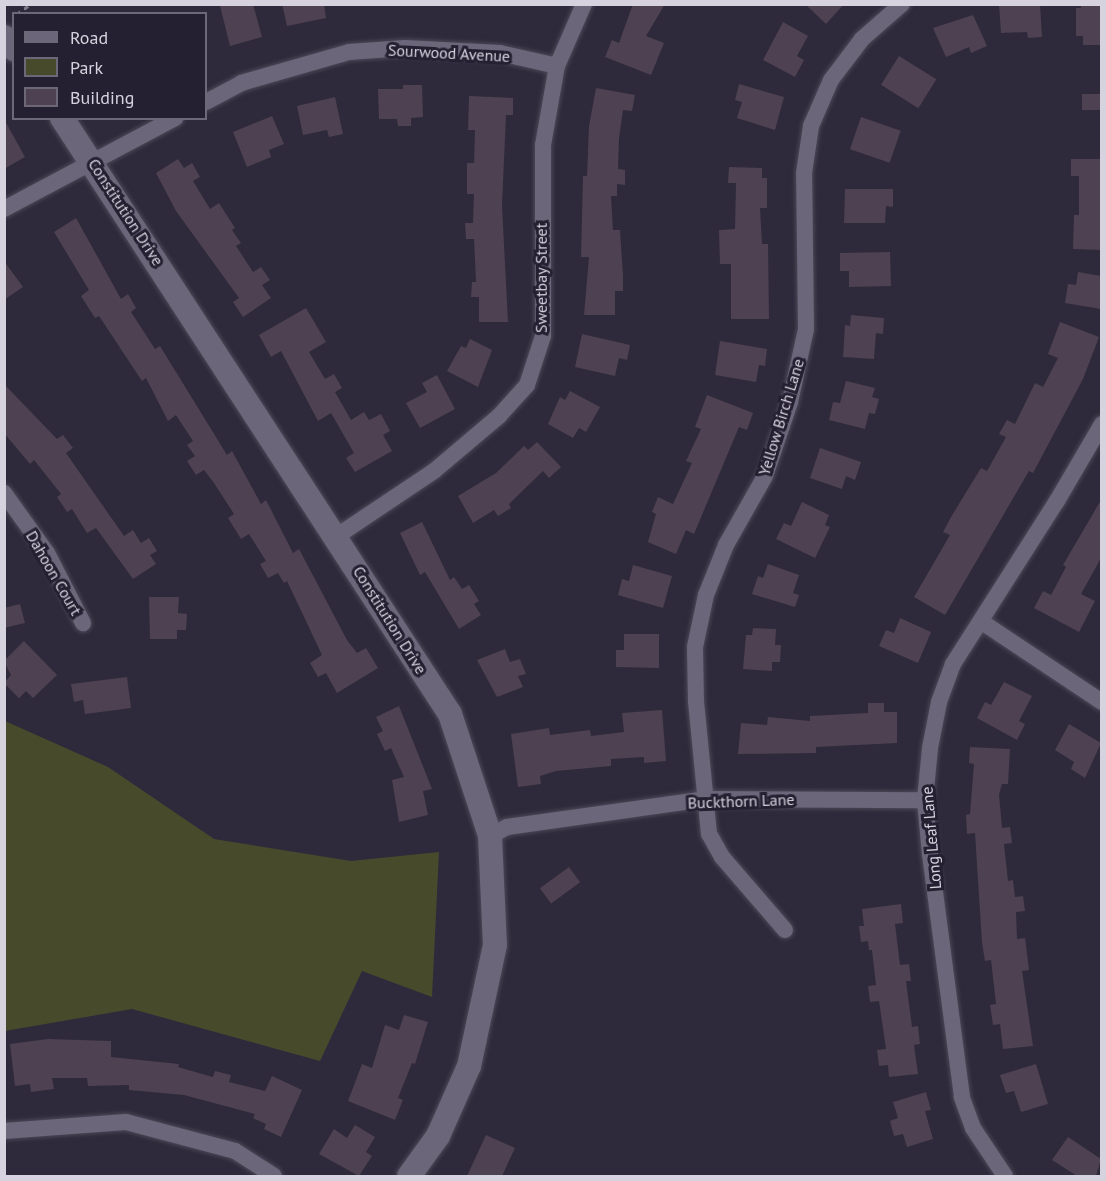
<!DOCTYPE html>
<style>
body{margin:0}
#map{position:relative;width:1106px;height:1181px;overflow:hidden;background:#2e2a3b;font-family:"PT Sans",sans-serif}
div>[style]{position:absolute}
.green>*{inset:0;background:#474b2b}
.building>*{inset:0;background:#4e4151;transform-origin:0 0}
.path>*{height:3px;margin-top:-1.5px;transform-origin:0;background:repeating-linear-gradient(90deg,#7d7a88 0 4.5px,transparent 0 9px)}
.roads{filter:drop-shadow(0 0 2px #4c4857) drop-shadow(0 0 2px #4c4857)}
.street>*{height:16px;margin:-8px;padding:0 8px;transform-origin:8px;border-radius:8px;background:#6b667a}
.secondary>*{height:24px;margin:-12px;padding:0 12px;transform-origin:12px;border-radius:12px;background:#6b667a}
span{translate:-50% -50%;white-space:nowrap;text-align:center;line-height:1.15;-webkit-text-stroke:6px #252031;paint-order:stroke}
.street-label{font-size:16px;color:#d6d3df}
.frame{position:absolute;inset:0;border:6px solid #d6d3df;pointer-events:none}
.legend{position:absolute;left:12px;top:12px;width:195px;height:108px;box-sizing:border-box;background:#252031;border:2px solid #6c6877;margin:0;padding:8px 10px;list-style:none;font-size:18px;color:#d6d3df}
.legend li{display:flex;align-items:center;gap:12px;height:30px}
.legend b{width:30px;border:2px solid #6c6877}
</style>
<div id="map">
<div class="green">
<i style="clip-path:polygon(5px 721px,108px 767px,214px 839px,351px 861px,439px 852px,432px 997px,362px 971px,320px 1061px,132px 1009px,5px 1031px)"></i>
</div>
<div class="building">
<i style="clip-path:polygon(228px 4px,253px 4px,262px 37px,230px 46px,220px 6px)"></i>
<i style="clip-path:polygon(282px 4px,324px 4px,326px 18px,287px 26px)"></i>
<i style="clip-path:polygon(633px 4px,665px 4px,646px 36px,664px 43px,651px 75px,605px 57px,612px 40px,619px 43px)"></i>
<i style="clip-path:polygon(805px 4px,844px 4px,826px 24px)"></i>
<i style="clip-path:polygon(999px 4px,1040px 4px,1042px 37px,1028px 38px,1027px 32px,1001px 33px)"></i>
<i style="clip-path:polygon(1081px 4px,1101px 4px,1101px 45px,1083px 45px,1083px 36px,1076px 36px,1076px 8px,1081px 8px)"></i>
<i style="clip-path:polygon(973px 15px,987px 46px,971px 53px,969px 47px,946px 57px,933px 28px)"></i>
<i style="clip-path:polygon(783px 22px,808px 36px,797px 56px,804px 60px,795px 77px,763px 60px)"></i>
<i style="left:899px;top:56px;width:44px;height:34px;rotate:32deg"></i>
<i style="clip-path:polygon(739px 84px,784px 97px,775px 130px,737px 118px,742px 102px,735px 100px)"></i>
<i style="clip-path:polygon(403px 85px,422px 85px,423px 117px,411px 118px,411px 126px,398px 126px,397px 119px,379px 119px,378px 89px,403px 89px)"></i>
<i style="clip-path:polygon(596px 88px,635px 95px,632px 111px,623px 110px,619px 138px,618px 169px,625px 170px,625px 185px,617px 184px,617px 196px,611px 196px,613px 230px,620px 230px,623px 275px,623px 291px,615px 291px,615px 315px,584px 315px,589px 257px,581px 257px,583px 176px,587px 176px,589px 126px)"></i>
<i style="left:1082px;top:94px;width:19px;height:16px"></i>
<i style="clip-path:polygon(469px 96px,513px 98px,513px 115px,506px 115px,502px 206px,508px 322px,479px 322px,479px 297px,471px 297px,472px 282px,476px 282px,474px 239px,466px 239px,465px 223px,473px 223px,474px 194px,467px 194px,467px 163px,474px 163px,475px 130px,468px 130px)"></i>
<i style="clip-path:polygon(335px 97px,343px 134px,329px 137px,327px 130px,303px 135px,297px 106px)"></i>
<i style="clip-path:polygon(272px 116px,284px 144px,269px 150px,271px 157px,247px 167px,233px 132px)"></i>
<i style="left:861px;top:117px;width:42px;height:34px;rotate:19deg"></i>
<i style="clip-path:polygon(4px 119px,25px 157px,4px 169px)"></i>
<i style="clip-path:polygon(178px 159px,184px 168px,192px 163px,200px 177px,193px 181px,210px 209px,219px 203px,235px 228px,232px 230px,241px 243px,236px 246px,253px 272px,261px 267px,270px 280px,262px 285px,271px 298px,243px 317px,233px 302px,239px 298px,176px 211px,156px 173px)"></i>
<i style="clip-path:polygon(1071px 159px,1101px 159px,1101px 250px,1073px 249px,1074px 215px,1079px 215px,1079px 176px,1071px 176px)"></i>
<i style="clip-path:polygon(729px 167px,762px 168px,762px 178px,767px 178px,767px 208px,760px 208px,762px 244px,768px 244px,769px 319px,731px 319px,731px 264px,720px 264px,719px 230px,735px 229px,736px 183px,728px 183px)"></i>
<i style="clip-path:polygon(845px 189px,893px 189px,893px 207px,886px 206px,885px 223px,844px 223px)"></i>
<i style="clip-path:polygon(76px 218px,121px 299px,128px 294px,136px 308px,131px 312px,155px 349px,160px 346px,227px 455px,232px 451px,261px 504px,266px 500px,293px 553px,299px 549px,347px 640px,357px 653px,366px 648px,378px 668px,337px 693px,326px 673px,318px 677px,310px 663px,322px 655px,287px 581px,284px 583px,278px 573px,268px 578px,260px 564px,266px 561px,249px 534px,241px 539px,228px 518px,234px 514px,214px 483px,204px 470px,196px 475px,187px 461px,195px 456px,187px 445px,193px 441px,176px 415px,168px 421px,146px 378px,142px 381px,99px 316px,95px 318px,81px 296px,89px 290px,54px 232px)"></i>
<i style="clip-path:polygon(890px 252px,891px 286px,849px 287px,849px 271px,840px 271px,840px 253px)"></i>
<i style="clip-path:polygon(4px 261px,23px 287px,4px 300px)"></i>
<i style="clip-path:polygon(1078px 272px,1101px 276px,1101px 309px,1065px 303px,1068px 284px,1076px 285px)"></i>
<i style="clip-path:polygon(306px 308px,326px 342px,309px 352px,325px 379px,334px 374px,342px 388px,335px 392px,351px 420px,364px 412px,369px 420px,381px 414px,390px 431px,383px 435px,392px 451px,355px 472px,346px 458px,354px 453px,331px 413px,318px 421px,281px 351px,271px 357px,259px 335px)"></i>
<i style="clip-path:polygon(851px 315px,884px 318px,883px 334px,876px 333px,874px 359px,843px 357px,845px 325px,850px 326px)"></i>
<i style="clip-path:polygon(1060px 322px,1099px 337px,1083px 379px,1033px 473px,1029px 471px,945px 615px,914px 597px,950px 535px,943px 532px,951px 517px,981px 468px,987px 471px,1006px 437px,999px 434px,1007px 420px,1015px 424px,1035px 383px,1043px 387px,1058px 358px,1048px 354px)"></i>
<i style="clip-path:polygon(582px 334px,630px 345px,627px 360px,619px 358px,615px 376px,575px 367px)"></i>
<i style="clip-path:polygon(470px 339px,492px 350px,478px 387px,447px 371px,461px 346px,466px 348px)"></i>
<i style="clip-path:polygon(720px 341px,767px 349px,765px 366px,759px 365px,756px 382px,715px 375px)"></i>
<i style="clip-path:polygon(437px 375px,455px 409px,420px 428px,406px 403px,427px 392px,422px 383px)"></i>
<i style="clip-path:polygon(846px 381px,875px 388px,872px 397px,879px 399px,875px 414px,869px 413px,865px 429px,829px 420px,833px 402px,840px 403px)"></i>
<i style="clip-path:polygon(4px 384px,57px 439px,63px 435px,73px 448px,66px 453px,124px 536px,133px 530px,141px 543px,149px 538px,157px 551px,150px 555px,156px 564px,133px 579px,96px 528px,87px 533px,72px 509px,67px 512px,57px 497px,61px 494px,34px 460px,30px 464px,4px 433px)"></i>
<i style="clip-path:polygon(570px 391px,600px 407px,586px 432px,579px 428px,573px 438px,548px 424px,560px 397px,565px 400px)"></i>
<i style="clip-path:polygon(707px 395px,753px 413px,747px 430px,739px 427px,694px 534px,686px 530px,676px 554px,648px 542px,656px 514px,652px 512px,658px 497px,673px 504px,692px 463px,686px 461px,701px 429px,695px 427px)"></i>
<i style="clip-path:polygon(537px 442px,561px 467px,549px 478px,543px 471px,509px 504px,511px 508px,498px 516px,494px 510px,473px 523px,458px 496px,496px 473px,524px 446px,528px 450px)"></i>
<i style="clip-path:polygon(820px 448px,861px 462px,855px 480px,846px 476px,842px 489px,810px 478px)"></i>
<i style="clip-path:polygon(1101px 500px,1101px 558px,1081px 594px,1095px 601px,1079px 632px,1034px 608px,1043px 591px,1051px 595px,1066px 567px,1063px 565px)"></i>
<i style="clip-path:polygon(802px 502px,829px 515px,825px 525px,830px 527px,815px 558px,776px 539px,784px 523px,791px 526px)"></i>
<i style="clip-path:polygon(422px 522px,450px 580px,454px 577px,462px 589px,469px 585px,479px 601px,474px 604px,481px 615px,459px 629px,425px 572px,420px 575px,400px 533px)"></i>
<i style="clip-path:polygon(768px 564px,799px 575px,793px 593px,799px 595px,795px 607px,752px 594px,758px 576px,763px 578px)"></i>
<i style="clip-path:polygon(633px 565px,672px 576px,663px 608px,618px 595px,622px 579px,629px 581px)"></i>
<i style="clip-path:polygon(149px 597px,179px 597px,178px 613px,187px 614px,186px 630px,177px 630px,177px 639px,150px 639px)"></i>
<i style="clip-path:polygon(20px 604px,25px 623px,4px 628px,4px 608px)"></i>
<i style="clip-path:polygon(900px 618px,931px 632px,918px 663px,879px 646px,886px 630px,894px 633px)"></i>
<i style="clip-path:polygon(753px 628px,776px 629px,775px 645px,781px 645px,780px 662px,772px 662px,772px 671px,743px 669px,746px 635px,752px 635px)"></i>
<i style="clip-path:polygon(624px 634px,659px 634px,659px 668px,616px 667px,616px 650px,624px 650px)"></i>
<i style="clip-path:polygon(24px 641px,57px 675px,33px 698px,26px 691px,19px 698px,4px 683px,11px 675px,4px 661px)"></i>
<i style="clip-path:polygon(505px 649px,510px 662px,520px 659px,526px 674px,518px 676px,523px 687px,497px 697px,477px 660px)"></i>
<i style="clip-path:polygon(127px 677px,131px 708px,85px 714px,83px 700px,74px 702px,71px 684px)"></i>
<i style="clip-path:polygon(1004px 682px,1032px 696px,1019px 721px,1025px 724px,1017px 740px,977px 718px,985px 702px,991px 705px)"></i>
<i style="clip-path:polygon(868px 703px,884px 703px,884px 712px,897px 712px,897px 743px,816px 747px,816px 753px,738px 754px,741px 723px,767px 725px,768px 717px,810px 721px,810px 716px,868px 713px)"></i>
<i style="clip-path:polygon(399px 706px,432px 789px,423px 791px,428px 815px,399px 822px,392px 780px,404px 777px,391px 748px,385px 751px,377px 734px,383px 731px,376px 717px)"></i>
<i style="clip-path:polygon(662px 710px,666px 761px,644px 763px,644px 757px,611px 759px,611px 766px,556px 771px,540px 776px,541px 784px,518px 787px,511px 734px,549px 728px,550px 735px,590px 730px,591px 736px,624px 732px,622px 713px)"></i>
<i style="clip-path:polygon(1069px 724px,1101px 743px,1085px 778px,1071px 769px,1074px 762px,1055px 750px)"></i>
<i style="clip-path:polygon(970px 747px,1010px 749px,1008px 784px,1002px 784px,999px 794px,1002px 828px,1010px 827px,1012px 843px,1004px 844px,1008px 881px,1013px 880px,1015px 897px,1023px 896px,1025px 911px,1016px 912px,1017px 939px,1025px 938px,1029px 970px,1022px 971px,1033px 1046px,1003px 1049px,1000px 1024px,993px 1025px,990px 1005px,996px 1004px,991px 960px,985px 961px,982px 943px,975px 833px,967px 834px,966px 815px,970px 814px,974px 764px,969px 763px)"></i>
<i style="left:569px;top:867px;width:19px;height:36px;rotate:54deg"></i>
<i style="clip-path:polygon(901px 904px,903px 923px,895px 924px,900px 965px,909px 964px,911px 981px,906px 981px,912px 1027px,918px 1026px,920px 1044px,914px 1045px,918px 1074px,889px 1077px,888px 1065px,879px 1066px,877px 1050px,886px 1049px,879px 1001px,870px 1002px,868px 986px,876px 985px,872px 950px,869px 950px,868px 941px,861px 942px,859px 926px,864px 926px,862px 909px)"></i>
<i style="clip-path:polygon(404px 1015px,428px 1022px,415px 1064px,412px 1063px,398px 1098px,403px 1100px,395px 1120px,348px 1101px,362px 1064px,372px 1068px,385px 1025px,399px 1030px)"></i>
<i style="clip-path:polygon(48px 1039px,111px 1041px,111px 1057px,179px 1064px,178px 1067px,213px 1077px,215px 1071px,231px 1075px,229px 1082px,265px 1091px,272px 1076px,302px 1090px,281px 1137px,264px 1129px,266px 1124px,253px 1118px,255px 1114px,184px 1095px,129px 1090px,129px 1085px,88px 1086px,87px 1078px,52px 1078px,54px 1089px,31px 1092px,30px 1084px,15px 1086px,10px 1044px)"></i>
<i style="clip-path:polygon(1036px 1064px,1048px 1104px,1021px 1112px,1014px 1091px,1006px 1093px,1000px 1075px)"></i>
<i style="clip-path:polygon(926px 1092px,931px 1110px,925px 1111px,933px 1139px,907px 1147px,903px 1134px,894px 1136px,890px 1121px,898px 1118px,893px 1102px)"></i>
<i style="clip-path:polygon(355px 1125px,375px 1137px,366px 1152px,372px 1156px,359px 1176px,319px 1154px,334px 1129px,347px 1138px)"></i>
<i style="clip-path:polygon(486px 1135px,515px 1148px,502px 1176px,467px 1176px)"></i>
<i style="clip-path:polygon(1068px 1137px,1101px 1159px,1096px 1176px,1077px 1176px,1052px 1160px)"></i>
</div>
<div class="path">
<i style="left:17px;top:14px;width:17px;rotate:-36deg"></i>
</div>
<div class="roads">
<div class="street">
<i style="left:206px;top:102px;width:40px;rotate:-28deg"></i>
<i style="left:241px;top:83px;width:112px;rotate:-16deg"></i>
<i style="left:349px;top:52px;width:56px;rotate:-4.1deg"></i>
<i style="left:405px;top:48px;width:95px;rotate:3deg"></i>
<i style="left:500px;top:53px;width:58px;rotate:12.8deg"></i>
<i style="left:4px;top:209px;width:194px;rotate:-28deg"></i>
<i style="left:4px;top:493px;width:74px;rotate:54.4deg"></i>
<i style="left:47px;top:553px;width:79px;rotate:62.8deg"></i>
<i style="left:337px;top:536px;width:117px;rotate:-33.8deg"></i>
<i style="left:434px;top:471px;width:85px;rotate:-40.2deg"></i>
<i style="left:499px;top:416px;width:42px;rotate:-47.9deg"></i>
<i style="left:527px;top:385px;width:52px;rotate:-71.9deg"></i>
<i style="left:543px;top:336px;width:191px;rotate:-90deg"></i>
<i style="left:543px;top:145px;width:80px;rotate:-80deg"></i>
<i style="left:557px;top:66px;width:68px;rotate:-66.5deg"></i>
<i style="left:982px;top:622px;width:144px;rotate:33.7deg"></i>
<i style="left:490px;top:836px;width:19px;rotate:-28deg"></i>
<i style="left:507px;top:827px;width:200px;rotate:-8deg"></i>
<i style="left:705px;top:799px;width:220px;rotate:0.3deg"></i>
<i style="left:785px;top:930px;width:96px;rotate:-130.8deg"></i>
<i style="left:722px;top:857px;width:26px;rotate:-119deg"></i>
<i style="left:709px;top:834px;width:134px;rotate:-95.6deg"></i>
<i style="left:696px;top:701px;width:54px;rotate:-91.1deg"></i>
<i style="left:695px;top:647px;width:53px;rotate:-78.1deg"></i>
<i style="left:706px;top:595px;width:54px;rotate:-68.2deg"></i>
<i style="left:726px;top:545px;width:79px;rotate:-60.5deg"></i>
<i style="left:765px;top:476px;width:78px;rotate:-71.3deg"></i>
<i style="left:790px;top:402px;width:75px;rotate:-77.6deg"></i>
<i style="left:806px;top:329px;width:156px;rotate:-90.7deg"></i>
<i style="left:804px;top:173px;width:48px;rotate:-81.5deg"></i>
<i style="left:811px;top:126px;width:50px;rotate:-66.5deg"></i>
<i style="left:831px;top:80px;width:51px;rotate:-52.9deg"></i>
<i style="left:862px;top:39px;width:53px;rotate:-41.2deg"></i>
<i style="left:4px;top:1131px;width:122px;rotate:-4.2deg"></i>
<i style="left:126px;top:1122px;width:113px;rotate:14.9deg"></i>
<i style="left:235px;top:1151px;width:46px;rotate:32.7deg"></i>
<i style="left:1005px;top:1176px;width:58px;rotate:-123.7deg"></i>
<i style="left:973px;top:1128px;width:33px;rotate:-110deg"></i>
<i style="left:962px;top:1097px;width:244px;rotate:-97.5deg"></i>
<i style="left:930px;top:855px;width:55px;rotate:-95.2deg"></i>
<i style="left:925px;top:800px;width:52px;rotate:-84.5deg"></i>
<i style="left:930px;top:748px;width:47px;rotate:-78.9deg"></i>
<i style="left:939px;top:702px;width:40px;rotate:-69.8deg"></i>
<i style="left:953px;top:664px;width:193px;rotate:-57.5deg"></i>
<i style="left:1057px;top:501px;width:89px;rotate:-59.7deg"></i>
</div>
<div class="secondary">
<i style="left:4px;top:37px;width:16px;rotate:50deg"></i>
<i style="left:62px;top:118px;width:711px;rotate:56.94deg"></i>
<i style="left:450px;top:714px;width:128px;rotate:71.8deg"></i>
<i style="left:490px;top:836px;width:109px;rotate:87.4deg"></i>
<i style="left:495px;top:945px;width:124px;rotate:102.1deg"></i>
<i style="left:469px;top:1066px;width:77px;rotate:113.9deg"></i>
<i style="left:438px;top:1136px;width:49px;rotate:125.9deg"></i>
</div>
</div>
<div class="street-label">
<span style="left:449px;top:53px;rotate:3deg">Sourwood Avenue</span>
<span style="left:126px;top:212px;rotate:57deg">Constitution Drive</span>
<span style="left:541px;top:278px;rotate:-90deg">Sweetbay Street</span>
<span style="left:781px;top:417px;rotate:-73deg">Yellow Birch Lane</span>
<span style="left:54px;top:573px;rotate:60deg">Dahoon Court</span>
<span style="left:390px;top:620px;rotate:58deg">Constitution Drive</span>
<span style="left:741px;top:801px;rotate:-2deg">Buckthorn Lane</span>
<span style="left:931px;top:838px;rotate:-95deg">Long Leaf Lane</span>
</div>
<div class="frame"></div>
<ul class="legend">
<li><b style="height:8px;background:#6b667a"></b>Road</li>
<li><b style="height:16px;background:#474b2b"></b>Park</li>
<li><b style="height:16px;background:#4e4151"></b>Building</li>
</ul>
</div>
